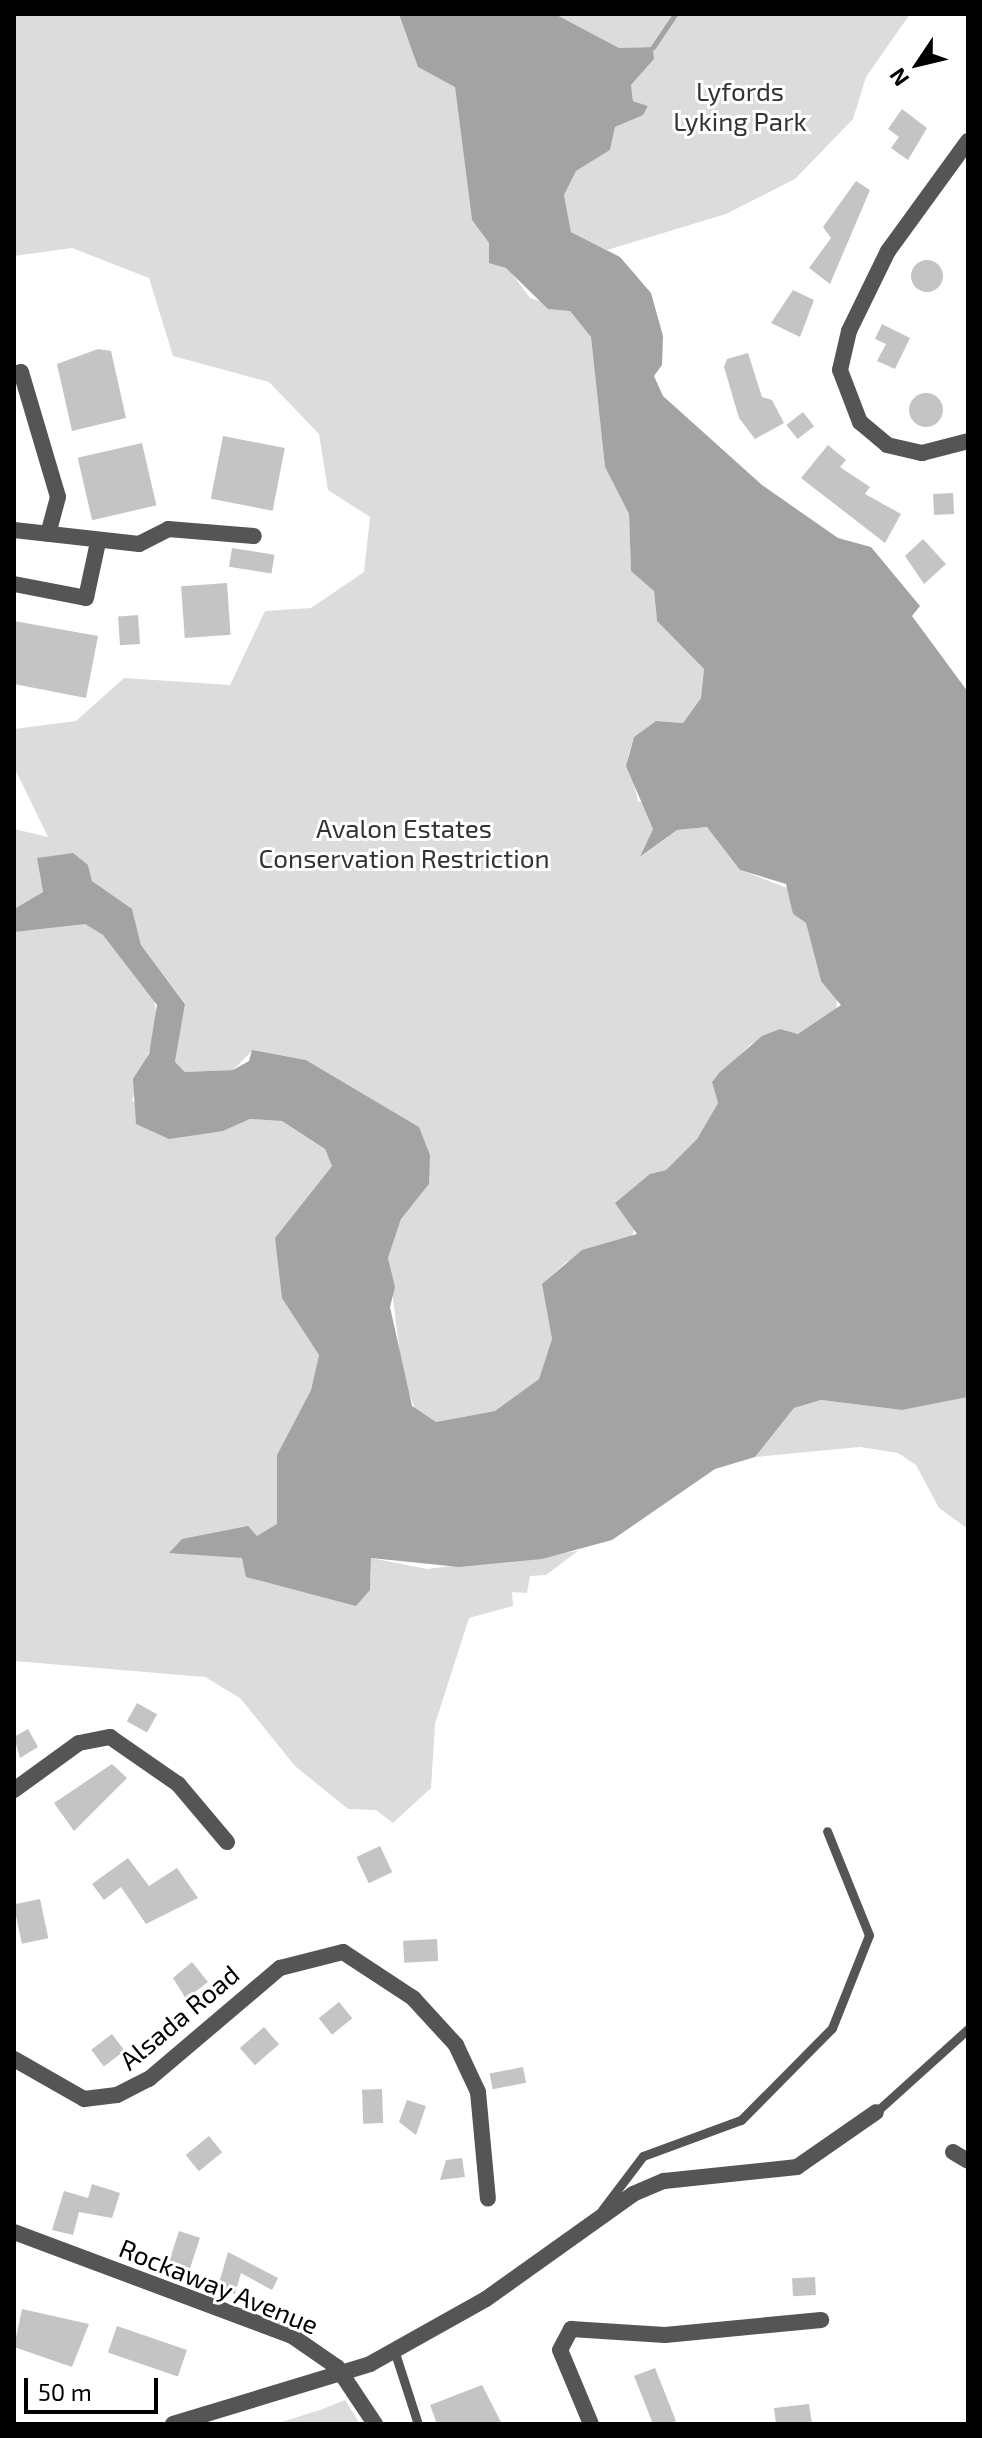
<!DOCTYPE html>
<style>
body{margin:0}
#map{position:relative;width:982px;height:2438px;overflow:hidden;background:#fff;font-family:"Exo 2",sans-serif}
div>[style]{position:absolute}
.green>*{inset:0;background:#dcdcdc}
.water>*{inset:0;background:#a3a3a3}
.stream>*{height:5px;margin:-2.5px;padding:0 2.5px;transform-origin:2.5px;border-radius:2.5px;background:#a3a3a3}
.building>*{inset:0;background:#c4c4c4;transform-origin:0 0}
.round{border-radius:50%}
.lane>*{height:9px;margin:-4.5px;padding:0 4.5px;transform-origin:4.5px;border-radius:4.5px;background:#555}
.street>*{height:16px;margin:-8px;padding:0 8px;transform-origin:8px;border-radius:8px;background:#555}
span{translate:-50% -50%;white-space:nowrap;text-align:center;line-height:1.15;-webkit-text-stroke:6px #fff;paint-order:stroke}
.park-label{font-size:26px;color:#333}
.street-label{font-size:26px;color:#000}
.frame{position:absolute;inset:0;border:16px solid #000;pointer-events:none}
.north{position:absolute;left:878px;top:24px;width:80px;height:80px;-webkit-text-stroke:6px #fff;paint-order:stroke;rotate:235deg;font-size:22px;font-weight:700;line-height:32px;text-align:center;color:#000}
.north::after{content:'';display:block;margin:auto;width:28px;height:36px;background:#000;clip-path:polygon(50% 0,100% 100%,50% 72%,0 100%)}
.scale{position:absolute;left:24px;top:2378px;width:134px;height:36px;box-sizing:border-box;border:4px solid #000;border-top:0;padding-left:10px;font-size:24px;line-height:28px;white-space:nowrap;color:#000;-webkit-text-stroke:6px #fff;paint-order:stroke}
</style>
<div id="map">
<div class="green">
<i style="clip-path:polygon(14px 14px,401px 16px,418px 67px,455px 86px,472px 220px,530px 298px,570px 311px,591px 337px,605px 467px,629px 514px,631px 570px,654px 591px,657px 621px,704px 669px,701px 698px,683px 723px,656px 721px,634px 737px,628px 756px,638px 801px,648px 805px,653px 829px,641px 857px,677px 830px,708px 827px,740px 870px,790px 889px,793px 914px,806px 923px,821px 981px,838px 993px,836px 1013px,798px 1034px,780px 1029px,751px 1044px,712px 1082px,718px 1103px,697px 1139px,666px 1170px,650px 1174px,631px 1240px,566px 1262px,543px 1284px,552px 1339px,539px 1379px,495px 1411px,436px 1422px,417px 1414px,403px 1379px,388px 1258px,401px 1219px,429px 1184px,419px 1127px,306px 1060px,253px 1050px,233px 1070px,185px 1072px,175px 1063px,185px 1003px,141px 945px,132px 910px,92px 881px,88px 865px,37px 858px,43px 892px,14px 909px,14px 829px,48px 837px,14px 767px,14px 729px,76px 721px,124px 678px,230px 685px,265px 611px,311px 608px,364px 572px,370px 517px,328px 490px,319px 434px,269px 382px,173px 356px,149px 278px,72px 248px,14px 256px)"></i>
<i style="clip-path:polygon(555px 14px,910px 14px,866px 77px,853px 119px,795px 179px,726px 214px,607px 250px,571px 232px,564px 195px,576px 171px,610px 150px,615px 127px,643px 114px,648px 106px,633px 101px,631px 85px,654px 59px,653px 47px,619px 48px)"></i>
<i style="clip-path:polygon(49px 923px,85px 924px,103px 935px,153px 994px,158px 1025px,132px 1101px,223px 1131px,250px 1119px,282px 1121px,325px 1149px,332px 1166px,275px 1238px,286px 1293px,319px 1355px,311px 1390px,277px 1455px,277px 1525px,257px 1536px,182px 1539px,193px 1552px,242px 1558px,356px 1606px,371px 1578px,371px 1558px,427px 1569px,578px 1551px,546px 1575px,530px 1576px,527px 1593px,512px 1592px,513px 1606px,469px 1618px,435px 1724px,431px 1788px,393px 1823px,376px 1810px,348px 1809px,295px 1766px,240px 1698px,205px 1677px,14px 1661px,14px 932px)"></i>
<i style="clip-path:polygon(968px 1397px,968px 1529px,939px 1508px,916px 1465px,898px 1453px,860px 1447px,755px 1457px,794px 1408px,821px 1400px,902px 1410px)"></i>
<i style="clip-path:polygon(345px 2400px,360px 2424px,275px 2424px,320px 2410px)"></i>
</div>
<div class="water">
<i style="clip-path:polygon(399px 14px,555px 14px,619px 48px,653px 47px,654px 59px,631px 85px,633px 101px,648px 106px,643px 115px,615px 127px,610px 150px,576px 171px,564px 195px,571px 232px,620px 257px,651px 293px,663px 336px,662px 365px,654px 376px,663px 396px,762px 485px,838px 538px,871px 547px,920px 606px,912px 616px,968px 692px,968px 1397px,902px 1410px,821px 1400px,794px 1408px,755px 1457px,715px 1469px,612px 1540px,542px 1559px,459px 1567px,371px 1558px,370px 1590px,356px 1606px,246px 1577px,242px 1558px,169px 1553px,182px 1539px,248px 1526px,257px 1536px,277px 1524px,277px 1455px,311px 1390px,319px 1355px,282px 1298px,275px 1238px,332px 1166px,325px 1149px,282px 1121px,250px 1119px,223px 1131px,169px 1139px,136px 1124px,133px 1079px,149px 1054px,157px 1005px,103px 935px,85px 924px,14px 932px,14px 909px,43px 892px,37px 858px,73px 853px,88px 865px,92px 881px,132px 909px,141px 945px,185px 1004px,175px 1062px,185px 1072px,233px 1070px,249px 1061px,252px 1050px,306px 1060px,419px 1127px,430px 1155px,429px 1184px,401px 1219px,388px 1258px,395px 1287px,390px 1307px,412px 1406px,436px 1422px,495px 1411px,539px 1379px,552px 1339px,542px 1284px,582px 1250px,637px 1234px,615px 1203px,650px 1174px,666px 1170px,697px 1139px,718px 1103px,712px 1082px,720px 1072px,762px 1036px,780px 1029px,798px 1034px,841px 1005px,821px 981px,806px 923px,793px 914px,786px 884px,740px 870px,707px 827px,677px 830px,640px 857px,653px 829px,626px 766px,634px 737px,656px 721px,683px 723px,701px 698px,704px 669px,657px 621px,654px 591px,631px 571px,629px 514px,605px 467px,591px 337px,570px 311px,548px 309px,506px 268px,489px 263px,489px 243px,472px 220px,455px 87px,418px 67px)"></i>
</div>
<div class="stream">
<i style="left:653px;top:47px;width:40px;rotate:-56deg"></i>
</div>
<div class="building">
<i style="clip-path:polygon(902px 109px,927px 128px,908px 160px,891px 148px,899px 137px,888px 129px)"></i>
<i style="clip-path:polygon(856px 181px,870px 190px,830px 284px,809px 268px,831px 238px,823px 227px)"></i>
<i class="round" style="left:911px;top:260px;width:32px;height:32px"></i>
<i style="clip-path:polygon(793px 290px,814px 300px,800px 337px,771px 323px)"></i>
<i style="clip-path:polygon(882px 324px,910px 338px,895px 369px,877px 361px,886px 344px,875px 339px)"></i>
<i style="clip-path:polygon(98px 349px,111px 351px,126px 418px,72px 431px,57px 364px)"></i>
<i style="clip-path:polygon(748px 353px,762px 397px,772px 400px,784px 423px,755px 439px,739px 418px,724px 367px,727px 359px)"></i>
<i class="round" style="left:909px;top:393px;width:34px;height:34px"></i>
<i style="left:803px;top:412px;width:18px;height:21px;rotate:52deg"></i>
<i style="left:223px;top:436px;width:63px;height:64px;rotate:11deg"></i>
<i style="left:142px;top:443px;width:64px;height:66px;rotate:77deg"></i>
<i style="clip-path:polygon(828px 445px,846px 460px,840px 467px,870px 487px,865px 494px,901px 514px,885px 543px,801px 478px)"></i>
<i style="left:953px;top:493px;width:21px;height:20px;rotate:87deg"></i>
<i style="clip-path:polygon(923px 539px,946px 564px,924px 584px,905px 556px)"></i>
<i style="left:232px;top:548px;width:43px;height:19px;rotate:9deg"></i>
<i style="left:227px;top:583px;width:52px;height:46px;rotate:86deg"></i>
<i style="left:138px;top:615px;width:29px;height:20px;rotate:86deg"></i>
<i style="clip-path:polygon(14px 621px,98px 636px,86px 698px,14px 684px)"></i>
<i style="left:137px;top:1703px;width:23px;height:21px;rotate:29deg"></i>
<i style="clip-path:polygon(28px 1729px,38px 1747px,20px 1758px,14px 1737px)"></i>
<i style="clip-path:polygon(112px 1764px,127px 1778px,74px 1831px,54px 1803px)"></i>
<i style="left:380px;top:1846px;width:29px;height:26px;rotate:65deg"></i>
<i style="clip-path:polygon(128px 1858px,149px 1886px,177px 1868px,198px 1898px,146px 1924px,121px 1887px,104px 1900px,92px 1884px)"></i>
<i style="left:40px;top:1899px;width:40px;height:27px;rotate:78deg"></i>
<i style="left:437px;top:1939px;width:22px;height:34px;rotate:87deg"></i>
<i style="clip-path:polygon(192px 1962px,208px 1982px,186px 1999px,173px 1978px)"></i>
<i style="left:339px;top:2002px;width:21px;height:26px;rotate:51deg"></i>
<i style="left:264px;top:2027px;width:23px;height:32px;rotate:49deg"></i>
<i style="left:112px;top:2034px;width:21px;height:26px;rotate:53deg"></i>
<i style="left:523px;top:2067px;width:16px;height:34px;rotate:79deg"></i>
<i style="left:382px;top:2089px;width:34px;height:20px;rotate:88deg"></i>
<i style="clip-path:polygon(407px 2100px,426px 2106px,416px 2135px,399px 2122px)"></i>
<i style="left:209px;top:2136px;width:21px;height:30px;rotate:51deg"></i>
<i style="clip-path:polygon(462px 2158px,465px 2177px,440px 2180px,446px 2160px)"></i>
<i style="clip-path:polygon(92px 2184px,120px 2193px,112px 2218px,79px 2212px,73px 2235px,52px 2230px,64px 2191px,88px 2198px)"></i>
<i style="left:179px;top:2231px;width:22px;height:34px;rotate:18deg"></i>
<i style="clip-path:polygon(228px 2252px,278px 2278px,272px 2290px,241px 2273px,235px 2294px,217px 2290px)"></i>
<i style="left:815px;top:2277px;width:18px;height:23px;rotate:87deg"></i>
<i style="clip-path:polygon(22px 2309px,89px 2324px,72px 2367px,14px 2347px)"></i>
<i style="left:117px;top:2326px;width:74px;height:28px;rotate:19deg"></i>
<i style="clip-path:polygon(655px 2368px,676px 2421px,668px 2424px,653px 2424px,634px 2376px)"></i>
<i style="clip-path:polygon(482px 2385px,502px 2424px,437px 2424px,430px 2405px)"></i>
<i style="clip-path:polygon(809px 2404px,812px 2424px,776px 2424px,774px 2408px)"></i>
</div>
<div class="lane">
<i style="left:876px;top:2112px;width:124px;rotate:-42.1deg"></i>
<i style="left:602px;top:2210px;width:68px;rotate:-52.8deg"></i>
<i style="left:643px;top:2156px;width:104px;rotate:-20.2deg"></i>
<i style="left:741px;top:2120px;width:129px;rotate:-45.3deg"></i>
<i style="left:832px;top:2028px;width:100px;rotate:-68.3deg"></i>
<i style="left:869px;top:1935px;width:112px;rotate:-112deg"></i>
<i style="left:395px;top:2353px;width:75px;rotate:72.1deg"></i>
</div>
<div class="street">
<i style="left:968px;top:141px;width:136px;rotate:126deg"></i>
<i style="left:888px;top:251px;width:89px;rotate:116deg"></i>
<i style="left:849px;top:331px;width:40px;rotate:103deg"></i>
<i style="left:840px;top:370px;width:56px;rotate:69deg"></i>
<i style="left:860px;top:422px;width:35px;rotate:40deg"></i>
<i style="left:887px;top:445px;width:36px;rotate:13deg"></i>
<i style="left:922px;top:453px;width:48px;rotate:-14.6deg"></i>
<i style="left:14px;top:374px;width:7px;rotate:-16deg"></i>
<i style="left:21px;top:372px;width:130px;rotate:73.5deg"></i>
<i style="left:58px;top:497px;width:38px;rotate:105deg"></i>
<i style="left:14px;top:530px;width:126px;rotate:6.4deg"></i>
<i style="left:139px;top:544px;width:33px;rotate:-27deg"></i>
<i style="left:168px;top:529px;width:86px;rotate:4.7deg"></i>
<i style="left:14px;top:584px;width:73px;rotate:11deg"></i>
<i style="left:86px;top:598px;width:57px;rotate:-77.9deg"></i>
<i style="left:14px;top:1790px;width:80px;rotate:-35.9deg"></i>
<i style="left:79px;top:1743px;width:32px;rotate:-11deg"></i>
<i style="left:110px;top:1737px;width:83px;rotate:34.7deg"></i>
<i style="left:178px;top:1784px;width:76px;rotate:49.8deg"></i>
<i style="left:14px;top:2059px;width:81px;rotate:29.7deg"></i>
<i style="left:84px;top:2099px;width:33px;rotate:-7deg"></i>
<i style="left:117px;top:2095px;width:36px;rotate:-27deg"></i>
<i style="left:149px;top:2079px;width:172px;rotate:-40.3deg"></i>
<i style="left:280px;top:1968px;width:65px;rotate:-14.3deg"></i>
<i style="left:343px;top:1952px;width:84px;rotate:33.3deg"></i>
<i style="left:413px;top:1998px;width:64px;rotate:47.5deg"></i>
<i style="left:456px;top:2045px;width:52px;rotate:64.9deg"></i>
<i style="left:478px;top:2092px;width:107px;rotate:84.7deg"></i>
<i style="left:953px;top:2152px;width:17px;rotate:31deg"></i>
<i style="left:14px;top:2232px;width:297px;rotate:20.5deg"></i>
<i style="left:292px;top:2336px;width:55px;rotate:34.6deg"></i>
<i style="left:337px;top:2367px;width:69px;rotate:56.3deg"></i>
<i style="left:173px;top:2424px;width:206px;rotate:-16.9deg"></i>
<i style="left:370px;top:2364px;width:133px;rotate:-29.3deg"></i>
<i style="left:486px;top:2299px;width:181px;rotate:-35.5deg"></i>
<i style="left:633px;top:2194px;width:34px;rotate:-23deg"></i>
<i style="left:664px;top:2181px;width:134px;rotate:-6deg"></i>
<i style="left:797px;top:2167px;width:96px;rotate:-34.8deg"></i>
<i style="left:591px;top:2424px;width:80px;rotate:-112.7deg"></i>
<i style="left:560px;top:2350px;width:24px;rotate:-62deg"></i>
<i style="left:571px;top:2329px;width:94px;rotate:3.7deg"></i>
<i style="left:665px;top:2335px;width:157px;rotate:-5.5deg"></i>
</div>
<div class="park-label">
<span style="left:740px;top:106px">Lyfords<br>Lyking Park</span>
<span style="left:404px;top:843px">Avalon Estates<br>Conservation Restriction</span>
</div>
<div class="street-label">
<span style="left:179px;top:2017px;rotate:-40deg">Alsada Road</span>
<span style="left:219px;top:2286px;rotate:22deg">Rockaway Avenue</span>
</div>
<div class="frame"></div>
<div class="north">N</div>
<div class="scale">50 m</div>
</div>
